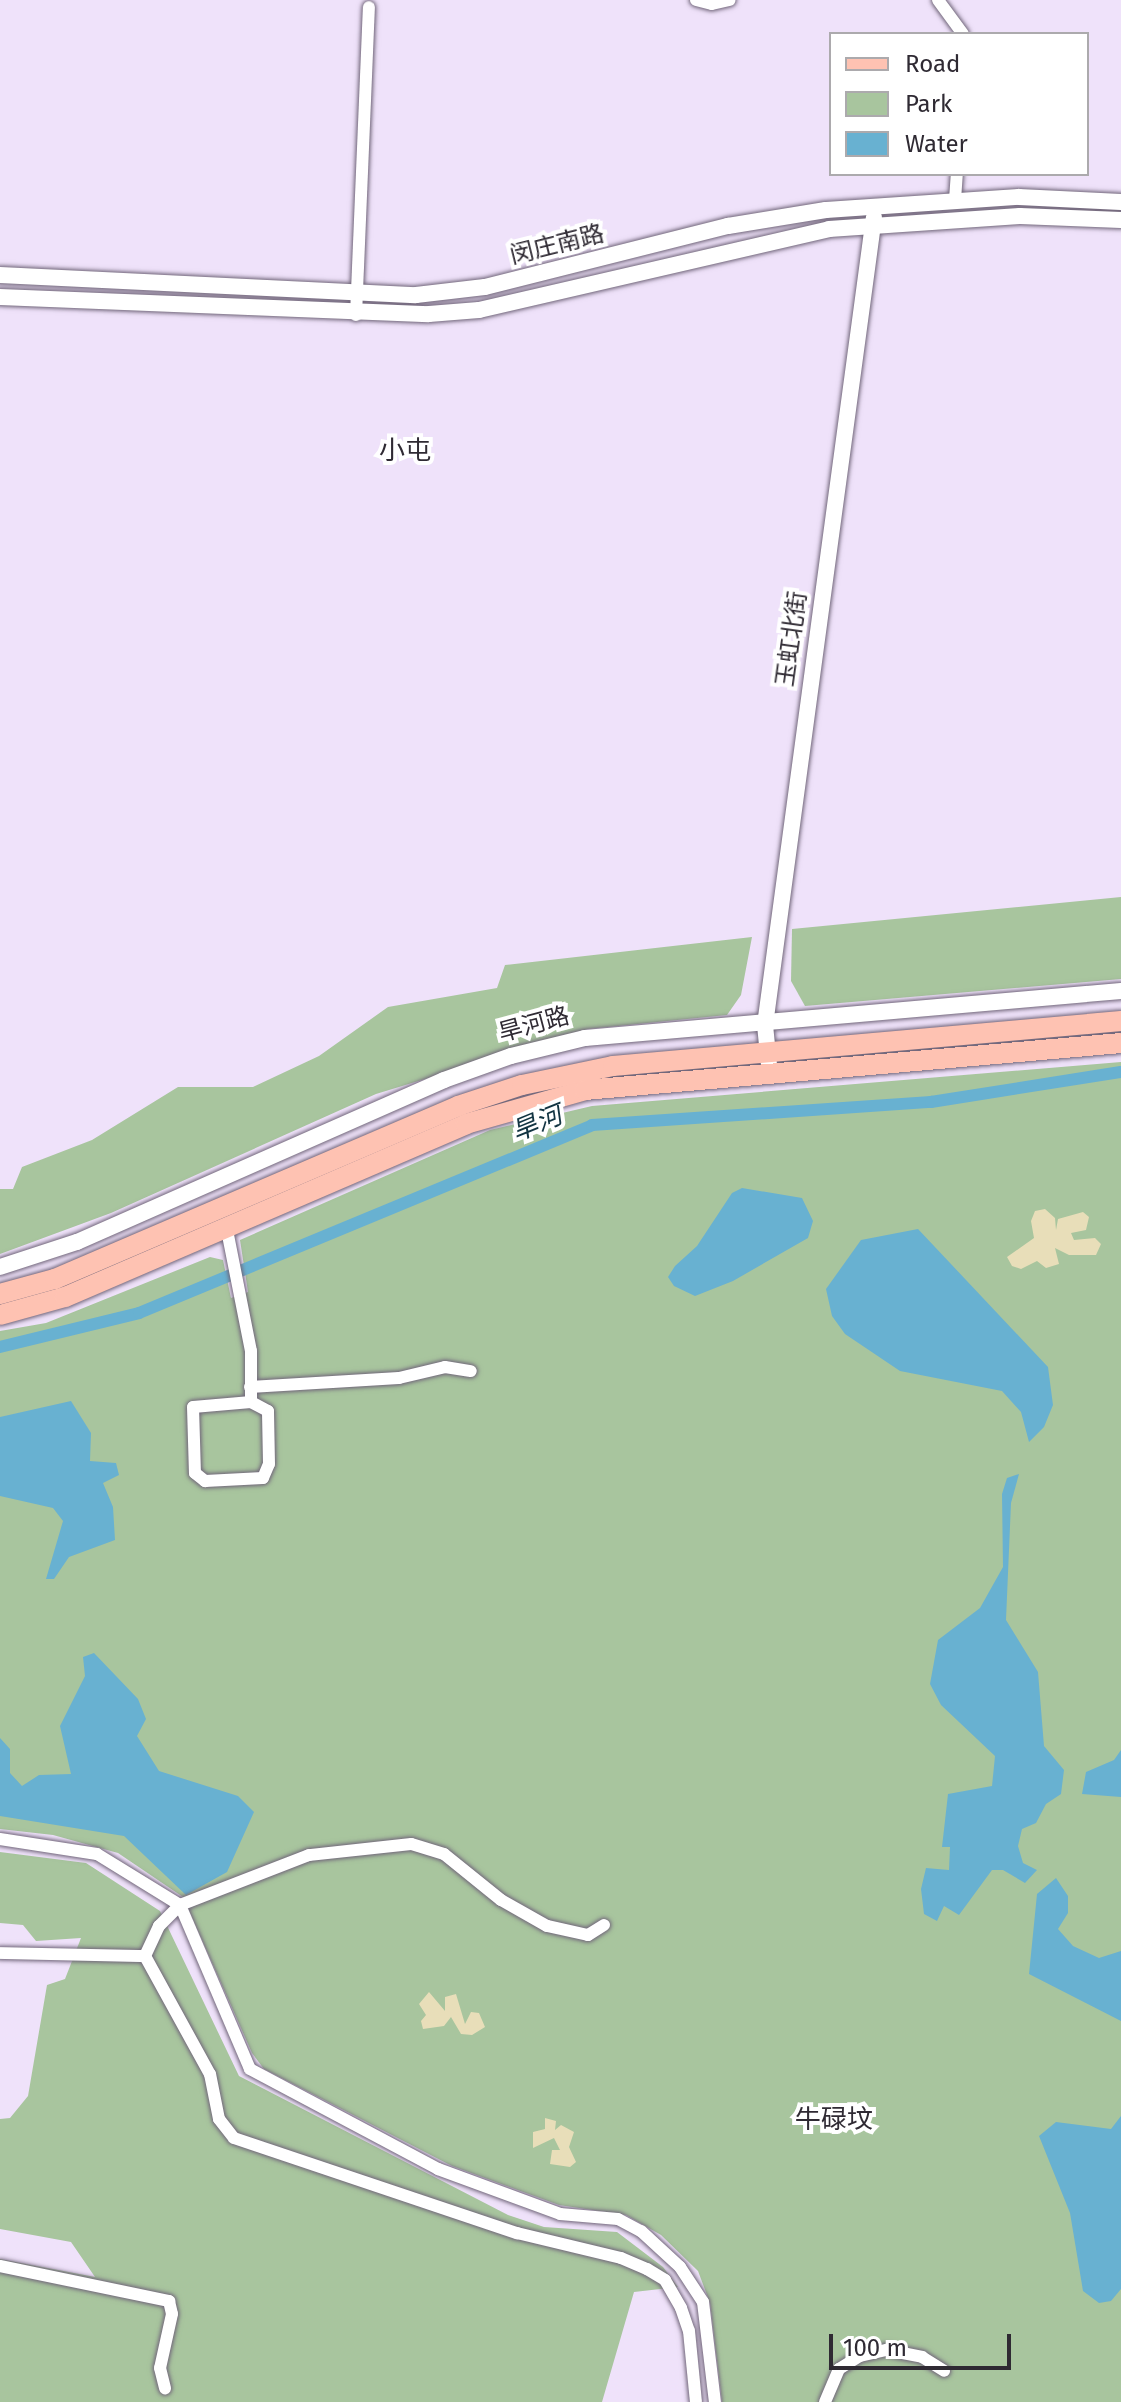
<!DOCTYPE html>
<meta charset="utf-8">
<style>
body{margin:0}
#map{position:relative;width:1121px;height:2402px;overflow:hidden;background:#efe2fa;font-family:"Fira Sans","Noto Sans SC",sans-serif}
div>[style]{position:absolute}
.green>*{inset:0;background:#a8c59e}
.sand>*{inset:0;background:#e8deb9}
.water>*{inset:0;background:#68b1d1}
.canal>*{height:12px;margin:-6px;padding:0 6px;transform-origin:6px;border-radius:6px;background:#68b1d1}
.roads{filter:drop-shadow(0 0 2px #71667a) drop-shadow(0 0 2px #71667a)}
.minor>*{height:12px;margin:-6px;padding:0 6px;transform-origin:6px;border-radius:6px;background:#fff}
.tertiary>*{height:16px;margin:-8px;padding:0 8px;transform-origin:8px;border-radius:8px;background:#fff}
.primary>*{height:20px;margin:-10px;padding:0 10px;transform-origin:10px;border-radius:10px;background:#fec2b2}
span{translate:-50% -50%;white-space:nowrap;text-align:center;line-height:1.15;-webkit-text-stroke:8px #fff;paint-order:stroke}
.street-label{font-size:24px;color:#2f2a33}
.neighbourhood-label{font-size:26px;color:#2f2a33}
.water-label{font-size:26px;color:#123442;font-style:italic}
.legend{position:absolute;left:829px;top:32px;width:260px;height:144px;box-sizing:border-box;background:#fff;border:2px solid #acaaad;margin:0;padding:10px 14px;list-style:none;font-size:24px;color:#2f2a33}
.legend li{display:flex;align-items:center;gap:16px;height:40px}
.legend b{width:40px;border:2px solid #acaaad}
.scale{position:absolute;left:829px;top:2334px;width:182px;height:36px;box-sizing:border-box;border:4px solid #2f2a33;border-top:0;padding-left:10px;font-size:24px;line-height:28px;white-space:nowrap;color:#2f2a33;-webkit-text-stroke:6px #fff;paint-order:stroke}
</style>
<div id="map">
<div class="green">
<i style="clip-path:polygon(1121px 897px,1121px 979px,805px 1006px,791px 981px,792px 929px)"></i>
<i style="clip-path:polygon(752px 937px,741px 995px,727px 1015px,588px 1029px,376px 1094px,111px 1213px,0 1254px,0 1189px,13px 1189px,22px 1167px,92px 1140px,178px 1087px,253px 1087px,319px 1056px,388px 1007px,497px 988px,505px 965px)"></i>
<i style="clip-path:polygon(1121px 1062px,1121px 2402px,722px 2402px,710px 2303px,698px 2271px,661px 2235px,626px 2215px,559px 2205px,452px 2166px,264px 2069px,252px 2053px,183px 1897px,118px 1853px,53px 1835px,0 1829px,0 1331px,46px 1323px,210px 1257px,223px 1260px,231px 1298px,248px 1292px,240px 1240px,490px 1130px,592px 1106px)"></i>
<i style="clip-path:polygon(0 1852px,86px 1863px,160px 1911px,239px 2076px,508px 2215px,544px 2227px,617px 2232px,663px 2267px,678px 2287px,634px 2292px,602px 2402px,0 2402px,0 2259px,95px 2277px,71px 2242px,0 2229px,0 2119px,10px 2118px,28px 2096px,47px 1985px,65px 1979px,81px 1938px,36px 1941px,23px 1925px,0 1923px)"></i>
</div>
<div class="sand">
<i style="clip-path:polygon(1045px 1209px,1055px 1218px,1056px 1230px,1058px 1219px,1083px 1212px,1089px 1217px,1086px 1230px,1071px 1233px,1074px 1240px,1095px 1238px,1101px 1244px,1096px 1255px,1069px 1255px,1055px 1248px,1059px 1264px,1046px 1268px,1037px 1261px,1021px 1269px,1012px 1266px,1007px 1257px,1034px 1238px,1031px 1221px,1035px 1211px)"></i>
<i style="clip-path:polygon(429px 1992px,445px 2011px,445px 1997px,456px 1994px,465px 2024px,471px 2012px,479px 2013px,485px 2027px,472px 2035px,461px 2034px,451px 2017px,444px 2026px,423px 2029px,421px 2021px,426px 2015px,419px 2004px)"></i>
<i style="clip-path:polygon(545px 2118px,556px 2121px,555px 2130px,561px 2125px,574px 2132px,569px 2147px,576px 2162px,570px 2167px,550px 2164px,552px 2150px,560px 2150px,554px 2138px,533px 2148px,533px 2132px,545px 2129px)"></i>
</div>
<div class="water">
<i style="clip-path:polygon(742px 1188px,802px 1198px,813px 1221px,808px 1238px,733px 1281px,695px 1296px,674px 1286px,668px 1277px,675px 1266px,697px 1246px,732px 1193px)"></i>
<i style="clip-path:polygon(918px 1229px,1048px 1367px,1053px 1405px,1044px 1427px,1029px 1442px,1021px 1412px,1002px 1391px,900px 1371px,845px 1334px,832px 1316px,826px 1289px,861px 1240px)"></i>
<i style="clip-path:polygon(71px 1401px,91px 1433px,90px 1461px,116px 1463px,119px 1475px,103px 1483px,113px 1507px,115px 1540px,69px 1557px,54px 1579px,46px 1579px,63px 1521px,53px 1508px,0 1496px,0 1417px)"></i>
<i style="clip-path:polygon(1019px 1474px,1011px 1503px,1006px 1620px,1038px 1672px,1044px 1746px,1064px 1770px,1061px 1794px,1046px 1804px,1036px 1823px,1022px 1829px,1018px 1846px,1023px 1863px,1037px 1870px,1025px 1883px,1003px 1870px,992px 1870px,959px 1915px,944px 1906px,937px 1921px,924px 1914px,921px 1889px,926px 1868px,949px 1870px,950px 1847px,942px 1847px,948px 1794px,992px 1786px,995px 1756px,941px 1705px,930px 1684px,938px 1640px,980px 1608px,1003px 1567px,1002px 1494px,1007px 1478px)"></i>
<i style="clip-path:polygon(94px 1653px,138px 1699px,146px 1719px,137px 1736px,159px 1771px,238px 1796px,254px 1812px,227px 1872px,186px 1895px,124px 1836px,0 1816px,0 1738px,10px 1749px,10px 1773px,22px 1786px,39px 1775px,71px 1774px,60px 1726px,85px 1676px,83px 1657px)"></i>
<i style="clip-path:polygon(1121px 1750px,1121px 1797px,1082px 1794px,1086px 1772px,1114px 1760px)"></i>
<i style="clip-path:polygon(1056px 1878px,1068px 1896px,1068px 1913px,1058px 1929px,1073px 1946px,1099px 1958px,1121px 1951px,1121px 2021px,1029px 1974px,1037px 1894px)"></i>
<i style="clip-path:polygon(1121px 2116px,1121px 2289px,1111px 2301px,1099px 2303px,1083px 2291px,1070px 2213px,1039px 2136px,1056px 2122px,1111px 2129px)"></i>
</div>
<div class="canal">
<i style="left:0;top:1347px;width:143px;rotate:-13.7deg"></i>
<i style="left:139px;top:1313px;width:490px;rotate:-22.5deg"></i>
<i style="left:592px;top:1125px;width:340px;rotate:-3.9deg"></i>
<i style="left:931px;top:1102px;width:192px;rotate:-9deg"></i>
</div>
<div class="roads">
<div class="minor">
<i style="left:696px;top:0;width:16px;rotate:14deg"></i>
<i style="left:712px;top:4px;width:18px;rotate:-13deg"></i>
<i style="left:938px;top:0;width:42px;rotate:53.7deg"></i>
<i style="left:955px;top:200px;width:26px;rotate:-86deg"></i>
<i style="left:356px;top:315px;width:308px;rotate:-87.6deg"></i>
<i style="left:227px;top:1230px;width:123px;rotate:78.8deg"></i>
<i style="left:251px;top:1351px;width:51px;rotate:90deg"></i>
<i style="left:251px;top:1402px;width:58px;rotate:175.1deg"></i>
<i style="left:193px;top:1407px;width:66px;rotate:88.3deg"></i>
<i style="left:195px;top:1473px;width:13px;rotate:39deg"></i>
<i style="left:205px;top:1481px;width:58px;rotate:-3deg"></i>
<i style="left:263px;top:1478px;width:15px;rotate:-67deg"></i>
<i style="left:269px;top:1464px;width:53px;rotate:-91.1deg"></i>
<i style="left:268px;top:1411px;width:19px;rotate:-152deg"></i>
<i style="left:250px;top:1387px;width:149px;rotate:-3.5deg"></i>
<i style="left:399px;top:1378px;width:47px;rotate:-13.4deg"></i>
<i style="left:445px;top:1367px;width:26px;rotate:9deg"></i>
<i style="left:0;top:1839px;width:98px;rotate:8.8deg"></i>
<i style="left:97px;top:1854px;width:97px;rotate:31.6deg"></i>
<i style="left:180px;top:1905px;width:178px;rotate:66.9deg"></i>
<i style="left:250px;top:2069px;width:213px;rotate:28deg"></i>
<i style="left:438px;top:2169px;width:130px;rotate:20.2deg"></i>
<i style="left:560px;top:2214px;width:58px;rotate:4.9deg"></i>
<i style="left:618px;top:2219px;width:26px;rotate:28deg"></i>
<i style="left:641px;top:2231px;width:53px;rotate:42.7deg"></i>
<i style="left:680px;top:2267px;width:42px;rotate:56.7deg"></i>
<i style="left:703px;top:2302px;width:101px;rotate:83.2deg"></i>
<i style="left:604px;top:1925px;width:19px;rotate:148deg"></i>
<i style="left:588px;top:1935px;width:42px;rotate:-167.6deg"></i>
<i style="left:547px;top:1926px;width:53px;rotate:-150.5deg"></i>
<i style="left:501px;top:1900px;width:73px;rotate:-141.1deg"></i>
<i style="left:444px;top:1854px;width:34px;rotate:-163deg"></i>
<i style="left:411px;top:1844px;width:103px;rotate:173.8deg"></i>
<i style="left:309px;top:1855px;width:138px;rotate:158.8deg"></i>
<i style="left:180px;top:1905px;width:30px;rotate:135deg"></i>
<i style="left:159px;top:1926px;width:33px;rotate:115deg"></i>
<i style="left:145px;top:1956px;width:135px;rotate:61.2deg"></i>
<i style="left:210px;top:2074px;width:46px;rotate:78.7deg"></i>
<i style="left:219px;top:2119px;width:24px;rotate:52deg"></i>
<i style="left:234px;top:2138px;width:299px;rotate:18.6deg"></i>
<i style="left:517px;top:2233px;width:107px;rotate:13.5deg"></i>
<i style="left:621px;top:2258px;width:28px;rotate:23deg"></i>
<i style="left:647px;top:2269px;width:21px;rotate:31deg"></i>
<i style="left:665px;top:2280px;width:32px;rotate:60deg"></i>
<i style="left:681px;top:2308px;width:24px;rotate:71deg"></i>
<i style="left:689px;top:2331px;width:71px;rotate:84.4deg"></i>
<i style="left:0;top:1953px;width:145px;rotate:1.2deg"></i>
<i style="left:0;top:2266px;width:173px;rotate:11.7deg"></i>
<i style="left:169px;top:2301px;width:13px;rotate:77deg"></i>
<i style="left:172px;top:2314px;width:55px;rotate:102.5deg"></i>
<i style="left:160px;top:2368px;width:21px;rotate:76deg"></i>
<i style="left:825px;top:2402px;width:36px;rotate:-67deg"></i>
<i style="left:839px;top:2369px;width:25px;rotate:-32deg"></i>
<i style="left:860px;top:2356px;width:28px;rotate:-13deg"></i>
<i style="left:887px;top:2350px;width:36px;rotate:11deg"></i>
<i style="left:922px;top:2357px;width:26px;rotate:32deg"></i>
</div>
<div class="tertiary">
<i style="left:0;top:275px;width:416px;rotate:2.8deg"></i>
<i style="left:416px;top:295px;width:69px;rotate:-6.6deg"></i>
<i style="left:485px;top:287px;width:251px;rotate:-14.1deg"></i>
<i style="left:728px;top:226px;width:99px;rotate:-9.3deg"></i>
<i style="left:826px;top:210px;width:193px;rotate:-3.9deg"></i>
<i style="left:1019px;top:197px;width:102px;rotate:2.8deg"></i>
<i style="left:0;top:297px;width:429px;rotate:2.3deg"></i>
<i style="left:429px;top:314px;width:50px;rotate:-4.6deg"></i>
<i style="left:479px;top:310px;width:359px;rotate:-13deg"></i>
<i style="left:829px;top:229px;width:191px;rotate:-3.9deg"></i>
<i style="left:1020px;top:216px;width:101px;rotate:2.3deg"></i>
<i style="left:770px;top:1075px;width:50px;rotate:-95.7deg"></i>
<i style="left:765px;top:1025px;width:815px;rotate:-82.32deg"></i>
<i style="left:0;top:1267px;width:81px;rotate:-18deg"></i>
<i style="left:77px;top:1242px;width:401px;rotate:-23.8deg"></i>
<i style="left:444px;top:1080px;width:71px;rotate:-19.7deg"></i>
<i style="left:511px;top:1056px;width:76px;rotate:-13.7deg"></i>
<i style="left:585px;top:1038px;width:538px;rotate:-5.01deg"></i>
</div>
<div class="primary">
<i style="left:0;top:1294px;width:57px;rotate:-15.3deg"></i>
<i style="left:55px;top:1279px;width:439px;rotate:-23.2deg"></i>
<i style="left:458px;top:1106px;width:67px;rotate:-18.2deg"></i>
<i style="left:522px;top:1085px;width:93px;rotate:-11.8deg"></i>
<i style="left:613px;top:1066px;width:510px;rotate:-5.06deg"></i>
<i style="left:0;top:1315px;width:67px;rotate:-15.5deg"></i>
<i style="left:65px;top:1297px;width:437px;rotate:-23.3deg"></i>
<i style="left:466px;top:1124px;width:124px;rotate:-15.9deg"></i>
<i style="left:585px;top:1090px;width:538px;rotate:-5.01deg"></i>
</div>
</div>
<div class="street-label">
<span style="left:557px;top:245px;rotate:-14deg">闵庄南路</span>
<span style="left:792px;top:639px;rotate:-82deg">玉虹北街</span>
<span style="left:534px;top:1025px;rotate:-15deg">旱河路</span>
</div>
<div class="neighbourhood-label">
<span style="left:405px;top:451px">小屯</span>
<span style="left:834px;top:2120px">牛碌坟</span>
</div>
<div class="water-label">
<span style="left:537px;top:1124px;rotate:-22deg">旱河</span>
</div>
<ul class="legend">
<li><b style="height:10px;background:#fec2b2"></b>Road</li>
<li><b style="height:22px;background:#a8c59e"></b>Park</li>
<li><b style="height:22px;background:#68b1d1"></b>Water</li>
</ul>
<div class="scale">100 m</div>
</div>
